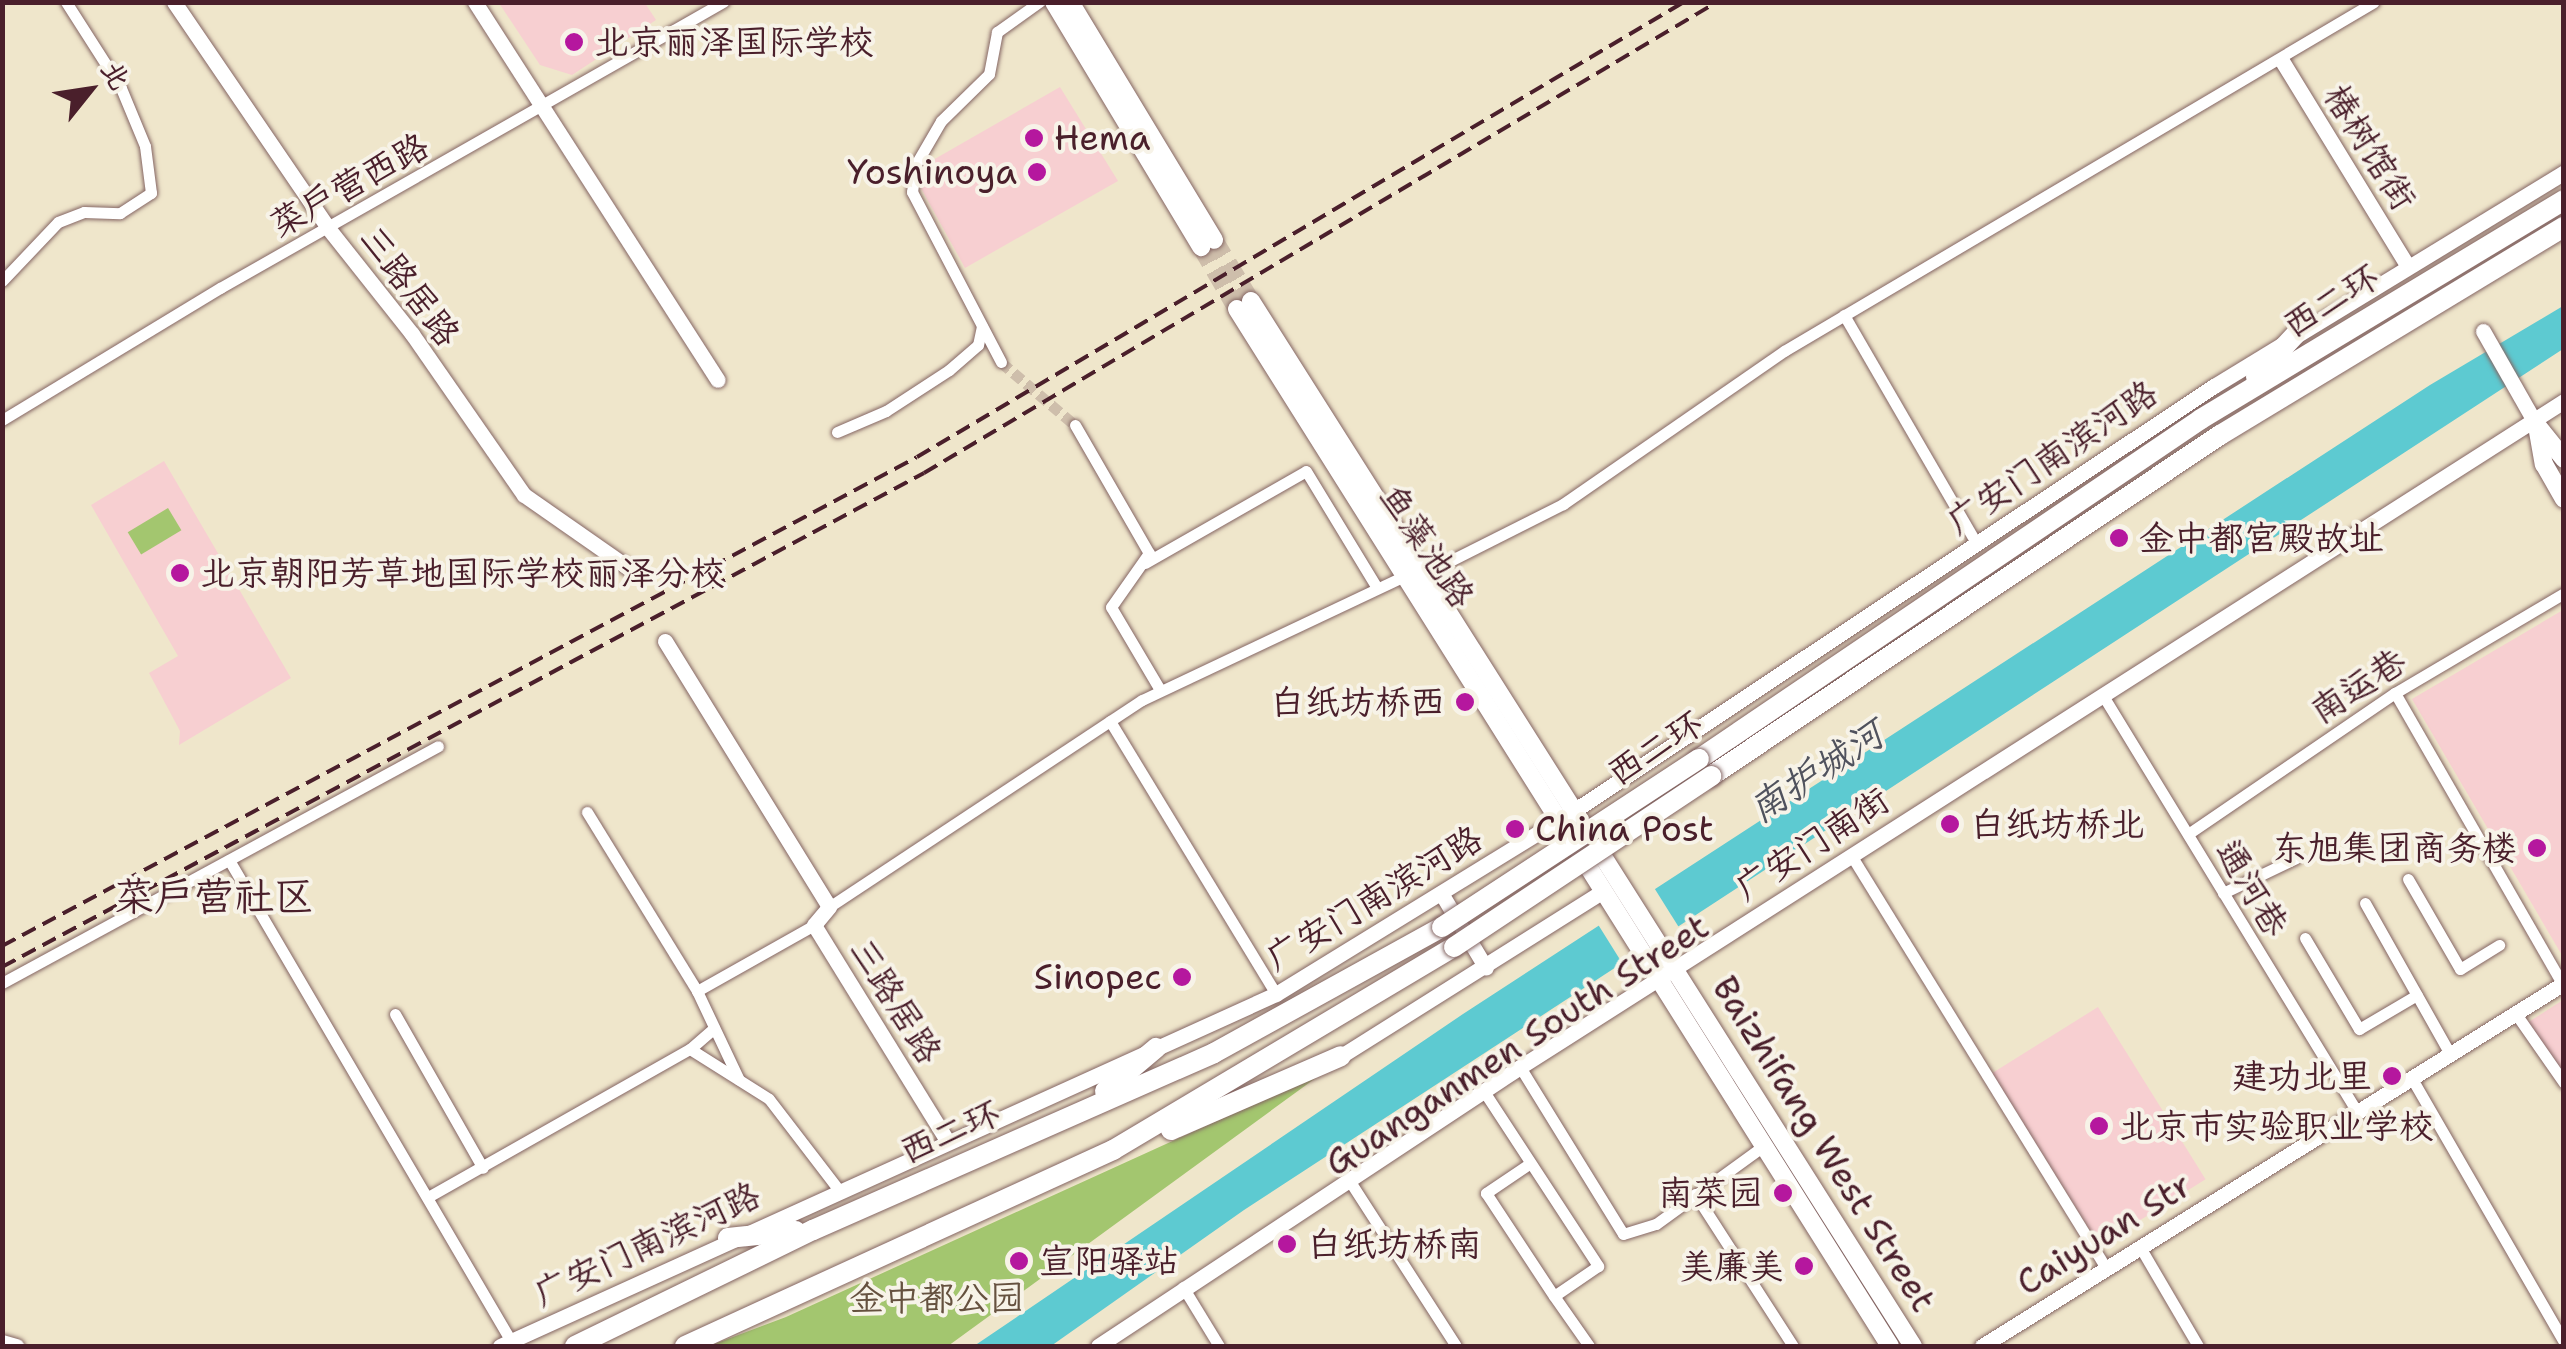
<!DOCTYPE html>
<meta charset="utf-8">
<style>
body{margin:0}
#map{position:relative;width:2566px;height:1349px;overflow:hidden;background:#efe6cb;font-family:"Shantell Sans","LXGW WenKai TC",sans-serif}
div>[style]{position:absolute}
.built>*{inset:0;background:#f7cfd1;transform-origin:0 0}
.green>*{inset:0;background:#a3c66f;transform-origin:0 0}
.water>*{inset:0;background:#5dcad1}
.pier>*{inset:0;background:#efe6cb;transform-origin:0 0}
.minor-tunnel>*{height:11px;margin-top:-5.5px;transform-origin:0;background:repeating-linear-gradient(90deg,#cebeab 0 11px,transparent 0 16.5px)}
.secondary-tunnel>*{height:18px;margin-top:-9px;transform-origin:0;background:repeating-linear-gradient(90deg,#cebeab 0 18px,transparent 0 27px)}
.roads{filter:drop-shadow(0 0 2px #846563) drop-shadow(0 0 2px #846563)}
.minor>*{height:11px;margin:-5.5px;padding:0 5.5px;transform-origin:5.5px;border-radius:5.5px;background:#fff}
.tertiary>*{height:15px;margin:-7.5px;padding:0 7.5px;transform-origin:7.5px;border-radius:7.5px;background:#fff}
.secondary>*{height:18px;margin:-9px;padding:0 9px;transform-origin:9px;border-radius:9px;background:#fff}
.trunk>*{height:20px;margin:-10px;padding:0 10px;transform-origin:10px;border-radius:10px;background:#fff}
.rail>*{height:4px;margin-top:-2px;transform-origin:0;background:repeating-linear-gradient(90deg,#4a1f2b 0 15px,transparent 0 23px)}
.bridges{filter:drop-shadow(0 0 2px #846563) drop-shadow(0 0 2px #846563)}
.trunk-bridge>*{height:20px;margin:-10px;padding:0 10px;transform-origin:10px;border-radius:10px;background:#fff}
.dots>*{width:28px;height:28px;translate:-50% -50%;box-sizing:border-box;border:5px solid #f7f3e8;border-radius:50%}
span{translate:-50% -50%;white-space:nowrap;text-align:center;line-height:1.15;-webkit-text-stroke:8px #f7f3e8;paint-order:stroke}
.poi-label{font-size:35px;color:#4a1f2b}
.left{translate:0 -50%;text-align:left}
.right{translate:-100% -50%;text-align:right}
.street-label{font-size:35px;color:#4a1f2b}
.park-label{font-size:35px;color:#65513f}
.water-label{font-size:38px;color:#50525d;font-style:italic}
.quarter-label{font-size:40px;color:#4a1f2b}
.frame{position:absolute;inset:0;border:5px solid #4a1f2b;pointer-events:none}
.north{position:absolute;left:40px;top:40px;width:100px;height:100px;-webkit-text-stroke:8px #f7f3e8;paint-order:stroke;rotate:60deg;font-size:28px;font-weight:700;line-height:40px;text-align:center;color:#4a1f2b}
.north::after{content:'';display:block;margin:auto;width:35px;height:45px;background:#4a1f2b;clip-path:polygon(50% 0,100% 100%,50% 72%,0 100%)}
</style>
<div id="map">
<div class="built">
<i style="clip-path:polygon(499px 3px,645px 3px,656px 20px,572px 75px,540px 65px)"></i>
<i style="clip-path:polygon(1060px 87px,1118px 181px,965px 268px,917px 181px,926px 164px)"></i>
<i style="clip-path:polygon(164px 461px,291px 678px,179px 745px,180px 731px,149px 673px,178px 656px,91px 505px)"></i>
<i style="clip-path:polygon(2563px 610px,2563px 957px,2412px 699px)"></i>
<i style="clip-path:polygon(2563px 1000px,2563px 1082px,2527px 1023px)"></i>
<i style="left:2098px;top:1007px;width:203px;height:125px;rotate:58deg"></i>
</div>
<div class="green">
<i style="left:168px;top:508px;width:26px;height:47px;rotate:59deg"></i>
<i style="clip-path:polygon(1324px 1072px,948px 1346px,709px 1346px,786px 1317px)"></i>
</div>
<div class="water">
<i style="clip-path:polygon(2563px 306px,2563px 349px,1244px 1210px,1051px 1346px,974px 1346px,1463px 1014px,2430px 385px)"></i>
</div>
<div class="pier">
<i style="left:1653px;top:886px;width:52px;height:67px;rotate:58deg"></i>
</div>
<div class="minor-tunnel">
<i style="left:1001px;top:362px;width:97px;rotate:40.4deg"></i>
</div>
<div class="secondary-tunnel">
<i style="left:1214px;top:240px;width:71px;rotate:58.8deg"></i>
<i style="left:1201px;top:247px;width:72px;rotate:59.9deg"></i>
</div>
<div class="roads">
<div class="minor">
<i style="left:2px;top:281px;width:81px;rotate:-46.5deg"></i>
<i style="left:58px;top:222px;width:28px;rotate:-21deg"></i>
<i style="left:84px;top:212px;width:36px;rotate:2deg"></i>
<i style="left:120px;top:213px;width:37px;rotate:-33deg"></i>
<i style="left:151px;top:193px;width:47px;rotate:-97.3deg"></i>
<i style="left:145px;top:146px;width:63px;rotate:-112.5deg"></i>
<i style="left:121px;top:88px;width:102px;rotate:-122.6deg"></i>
<i style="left:1844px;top:315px;width:265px;rotate:59.9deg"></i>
<i style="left:1001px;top:362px;width:192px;rotate:-117.6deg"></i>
<i style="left:912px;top:192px;width:28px;rotate:-82deg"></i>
<i style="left:916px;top:164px;width:50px;rotate:-59.8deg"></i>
<i style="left:941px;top:121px;width:67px;rotate:-44.4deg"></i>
<i style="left:989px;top:74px;width:43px;rotate:-79.2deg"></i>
<i style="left:997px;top:32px;width:52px;rotate:-35.5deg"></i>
<i style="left:2px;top:420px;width:255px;rotate:-31.2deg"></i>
<i style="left:220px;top:288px;width:579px;rotate:-29.62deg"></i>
<i style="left:1075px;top:425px;width:148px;rotate:60deg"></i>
<i style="left:1149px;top:553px;width:66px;rotate:125.1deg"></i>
<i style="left:1111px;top:607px;width:96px;rotate:59.4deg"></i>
<i style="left:837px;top:432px;width:53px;rotate:-23.2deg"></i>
<i style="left:886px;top:411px;width:75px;rotate:-33.1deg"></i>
<i style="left:949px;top:370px;width:38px;rotate:-41deg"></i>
<i style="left:978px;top:345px;width:19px;rotate:-78deg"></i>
<i style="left:1145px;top:563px;width:185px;rotate:-29.7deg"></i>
<i style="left:1306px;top:471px;width:137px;rotate:58.7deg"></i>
<i style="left:1428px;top:572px;width:151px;rotate:-26.7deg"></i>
<i style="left:1563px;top:504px;width:269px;rotate:-34.7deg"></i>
<i style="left:1784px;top:351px;width:685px;rotate:-30.61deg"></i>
<i style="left:2395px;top:693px;width:336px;rotate:60.1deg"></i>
<i style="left:2102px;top:694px;width:487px;rotate:58.6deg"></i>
<i style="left:1110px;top:721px;width:320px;rotate:58.7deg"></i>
<i style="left:587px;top:812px;width:210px;rotate:58.4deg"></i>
<i style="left:697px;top:991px;width:98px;rotate:64.7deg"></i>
<i style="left:2188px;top:834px;width:250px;rotate:-34.3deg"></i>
<i style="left:2395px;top:693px;width:196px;rotate:-30.6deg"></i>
<i style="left:1851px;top:855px;width:487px;rotate:58.3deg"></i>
<i style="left:229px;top:860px;width:558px;rotate:59.62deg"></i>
<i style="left:2408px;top:879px;width:104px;rotate:60deg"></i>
<i style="left:2460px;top:969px;width:46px;rotate:-31.6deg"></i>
<i style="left:2223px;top:893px;width:81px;rotate:-25.6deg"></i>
<i style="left:2365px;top:903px;width:173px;rotate:60.6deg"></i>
<i style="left:829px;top:907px;width:375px;rotate:-33.5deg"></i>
<i style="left:1142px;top:700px;width:290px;rotate:-25.3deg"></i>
<i style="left:2305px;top:938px;width:106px;rotate:59.3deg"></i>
<i style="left:2359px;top:1029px;width:67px;rotate:-30.4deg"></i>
<i style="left:2px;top:983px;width:496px;rotate:-28.5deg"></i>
<i style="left:697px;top:991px;width:134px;rotate:-29.4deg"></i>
<i style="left:395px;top:1014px;width:177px;rotate:60.3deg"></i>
<i style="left:2516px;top:1014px;width:84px;rotate:55.2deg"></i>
<i style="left:690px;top:1049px;width:32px;rotate:-41deg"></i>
<i style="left:1520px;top:1067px;width:196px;rotate:58.3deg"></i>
<i style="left:1623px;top:1234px;width:34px;rotate:-17deg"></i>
<i style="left:1656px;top:1224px;width:131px;rotate:-36deg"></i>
<i style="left:2411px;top:1077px;width:306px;rotate:60deg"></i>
<i style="left:1485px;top:1093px;width:207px;rotate:56.8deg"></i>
<i style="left:1598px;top:1266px;width:53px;rotate:145.7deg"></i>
<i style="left:1554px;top:1296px;width:61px;rotate:55deg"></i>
<i style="left:1529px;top:1164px;width:52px;rotate:146deg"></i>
<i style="left:1486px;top:1193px;width:123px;rotate:56.6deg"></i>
<i style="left:1349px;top:1180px;width:197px;rotate:57.2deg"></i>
<i style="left:1695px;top:1194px;width:181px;rotate:57.2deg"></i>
<i style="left:428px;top:1197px;width:301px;rotate:-29.5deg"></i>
<i style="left:690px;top:1049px;width:93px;rotate:32.3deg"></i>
<i style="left:769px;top:1099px;width:113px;rotate:52.5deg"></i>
<i style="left:2140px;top:1247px;width:115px;rotate:59.6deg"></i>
<i style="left:1183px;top:1287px;width:69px;rotate:58.6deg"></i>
</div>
<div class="tertiary">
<i style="left:174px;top:2px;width:273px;rotate:55.7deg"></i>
<i style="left:328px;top:228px;width:135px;rotate:51.6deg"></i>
<i style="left:412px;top:334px;width:196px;rotate:55.2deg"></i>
<i style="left:524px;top:495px;width:133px;rotate:34.9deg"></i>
<i style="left:475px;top:2px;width:449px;rotate:57.3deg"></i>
<i style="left:2282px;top:61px;width:239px;rotate:58.5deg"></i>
<i style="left:2483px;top:331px;width:109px;rotate:60.4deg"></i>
<i style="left:665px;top:641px;width:312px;rotate:58.3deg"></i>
<i style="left:829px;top:907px;width:23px;rotate:130deg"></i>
<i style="left:814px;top:925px;width:251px;rotate:58.3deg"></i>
<i style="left:1441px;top:893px;width:87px;rotate:59deg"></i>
<i style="left:1341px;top:1056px;width:310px;rotate:-32.2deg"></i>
<i style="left:2px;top:1342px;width:15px;rotate:16deg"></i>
<i style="left:500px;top:1346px;width:852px;rotate:-24.4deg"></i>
<i style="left:1276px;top:994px;width:351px;rotate:-31.6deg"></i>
<i style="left:1575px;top:810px;width:767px;rotate:-33.57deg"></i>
<i style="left:2214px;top:386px;width:410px;rotate:-31.4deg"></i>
<i style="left:1098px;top:1346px;width:506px;rotate:-33.47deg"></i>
<i style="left:1520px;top:1067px;width:1238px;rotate:-32.54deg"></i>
<i style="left:1982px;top:1346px;width:686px;rotate:-31.95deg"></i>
</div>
<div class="secondary">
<i style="left:1054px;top:2px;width:286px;rotate:59deg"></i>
<i style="left:1070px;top:2px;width:278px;rotate:58.8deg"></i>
<i style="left:1251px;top:301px;width:1237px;rotate:57.65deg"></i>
<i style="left:1237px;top:309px;width:1225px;rotate:57.8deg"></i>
<i style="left:2537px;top:426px;width:39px;rotate:80deg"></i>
<i style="left:2544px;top:464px;width:40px;rotate:60.3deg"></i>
<i style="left:2539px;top:428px;width:40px;rotate:51deg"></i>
</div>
<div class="trunk">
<i style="left:2256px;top:377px;width:57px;rotate:-47.1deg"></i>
<i style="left:1699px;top:759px;width:606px;rotate:-34.11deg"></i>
<i style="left:2201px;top:419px;width:424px;rotate:-31.1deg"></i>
<i style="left:1711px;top:776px;width:613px;rotate:-33.82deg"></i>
<i style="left:2220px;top:435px;width:402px;rotate:-31.2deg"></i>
<i style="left:1105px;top:1091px;width:67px;rotate:-40.1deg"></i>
<i style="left:1171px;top:1130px;width:185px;rotate:-23.5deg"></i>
<i style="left:728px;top:1238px;width:68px;rotate:-5.9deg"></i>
<i style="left:575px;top:1346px;width:265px;rotate:-26deg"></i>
<i style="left:813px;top:1230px;width:438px;rotate:-23.8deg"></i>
<i style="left:1214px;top:1053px;width:260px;rotate:-28.9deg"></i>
<i style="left:685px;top:1346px;width:471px;rotate:-24.6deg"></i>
<i style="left:1113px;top:1150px;width:397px;rotate:-30.8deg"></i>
</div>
</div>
<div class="rail">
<i style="left:2px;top:946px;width:1037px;rotate:-28.12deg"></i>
<i style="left:917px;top:457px;width:892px;rotate:-30.68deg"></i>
<i style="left:2px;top:967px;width:1046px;rotate:-28.18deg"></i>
<i style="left:924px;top:473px;width:922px;rotate:-30.71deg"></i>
</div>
<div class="bridges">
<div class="trunk-bridge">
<i style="left:1442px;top:927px;width:307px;rotate:-33.2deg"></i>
<i style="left:1454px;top:947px;width:309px;rotate:-33.6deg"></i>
</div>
</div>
<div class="dots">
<i style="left:574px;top:42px;background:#b5179e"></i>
<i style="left:1034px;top:138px;background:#b5179e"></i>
<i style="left:1037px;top:172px;background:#b5179e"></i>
<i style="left:2119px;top:538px;background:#b5179e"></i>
<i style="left:180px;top:573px;background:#b5179e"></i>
<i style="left:1465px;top:702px;background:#b5179e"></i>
<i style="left:1950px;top:824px;background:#b5179e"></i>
<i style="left:1515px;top:829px;background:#b5179e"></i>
<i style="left:2537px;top:848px;background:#b5179e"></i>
<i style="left:1182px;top:977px;background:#b5179e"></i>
<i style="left:2392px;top:1076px;background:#b5179e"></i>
<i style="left:2099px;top:1126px;background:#b5179e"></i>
<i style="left:1783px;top:1193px;background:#b5179e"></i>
<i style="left:1287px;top:1244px;background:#b5179e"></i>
<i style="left:1019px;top:1261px;background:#b5179e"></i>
<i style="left:1804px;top:1266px;background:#b5179e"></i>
</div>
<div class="poi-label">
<span class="left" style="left:594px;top:42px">北京丽泽国际学校</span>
<span class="left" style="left:1054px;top:138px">Hema</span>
<span class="right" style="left:1017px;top:172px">Yoshinoya</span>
<span class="left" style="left:2139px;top:538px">金中都宫殿故址</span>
<span class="left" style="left:200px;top:573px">北京朝阳芳草地国际学校丽泽分校</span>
<span class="right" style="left:1445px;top:702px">白纸坊桥西</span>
<span class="left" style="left:1970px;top:824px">白纸坊桥北</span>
<span class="left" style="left:1535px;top:829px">China Post</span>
<span class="right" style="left:2517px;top:848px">东旭集团商务楼</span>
<span class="right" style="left:1162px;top:977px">Sinopec</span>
<span class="right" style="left:2372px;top:1076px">建功北里</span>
<span class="left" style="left:2119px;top:1126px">北京市实验职业学校</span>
<span class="right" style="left:1763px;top:1193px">南菜园</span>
<span class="left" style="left:1307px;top:1244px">白纸坊桥南</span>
<span class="left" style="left:1039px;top:1261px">宣阳驿站</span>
<span class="right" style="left:1784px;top:1266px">美廉美</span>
</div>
<div class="street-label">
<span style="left:2370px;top:147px;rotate:58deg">椿树馆街</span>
<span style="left:349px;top:185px;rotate:-29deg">菜户营西路</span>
<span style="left:410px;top:286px;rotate:53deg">三路居路</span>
<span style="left:2331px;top:301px;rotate:-32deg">西二环</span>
<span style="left:2052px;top:457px;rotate:-34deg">广安门南滨河路</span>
<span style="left:1427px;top:546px;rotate:56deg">鱼藻池路</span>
<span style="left:2358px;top:686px;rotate:-33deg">南运巷</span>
<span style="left:1655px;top:748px;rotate:-33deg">西二环</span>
<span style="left:1812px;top:844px;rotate:-33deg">广安门南街</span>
<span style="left:2252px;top:888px;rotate:59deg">通河巷</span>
<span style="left:1374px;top:898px;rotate:-31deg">广安门南滨河路</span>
<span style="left:896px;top:1001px;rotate:58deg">三路居路</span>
<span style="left:1517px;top:1045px;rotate:-33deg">Guanganmen South Street</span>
<span style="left:950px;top:1132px;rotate:-24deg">西二环</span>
<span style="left:1824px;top:1144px;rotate:58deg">Baizhifang West Street</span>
<span style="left:2104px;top:1234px;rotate:-32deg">Caiyuan Str</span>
<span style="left:647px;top:1244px;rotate:-25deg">广安门南滨河路</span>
</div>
<div class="park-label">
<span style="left:937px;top:1298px">金中都公园</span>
</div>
<div class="water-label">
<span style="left:1816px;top:771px;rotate:-33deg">南护城河</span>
</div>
<div class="quarter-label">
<span style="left:214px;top:896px">菜户营社区</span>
</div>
<div class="frame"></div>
<div class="north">北</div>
</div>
